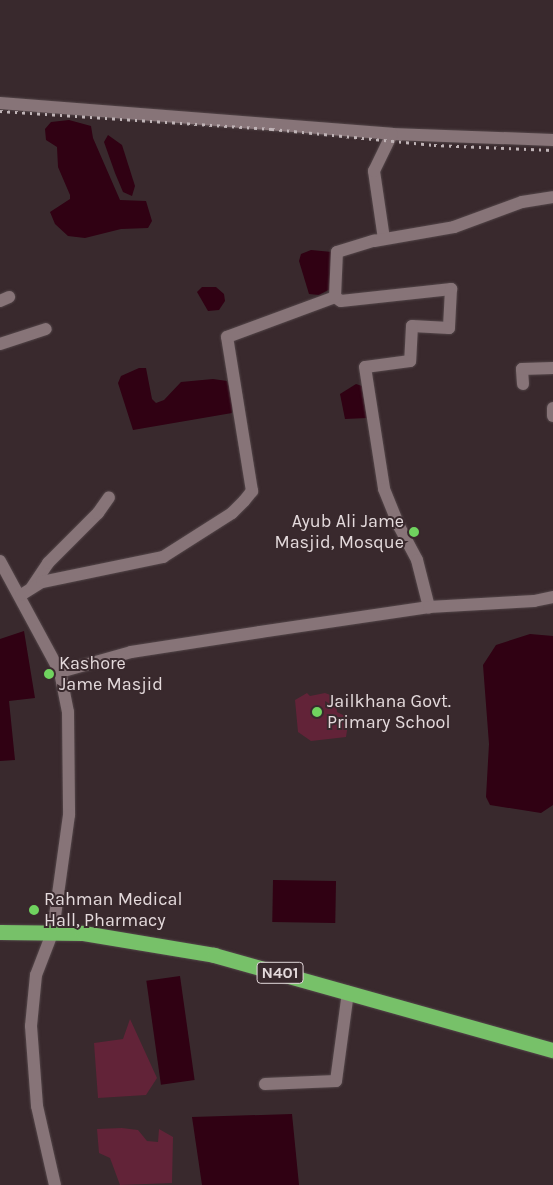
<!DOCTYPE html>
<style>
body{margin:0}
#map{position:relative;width:553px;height:1185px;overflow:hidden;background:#39292d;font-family:Karla,sans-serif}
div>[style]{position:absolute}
.green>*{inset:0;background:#622338}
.water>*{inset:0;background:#300113;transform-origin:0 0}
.roads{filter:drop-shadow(0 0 1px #534649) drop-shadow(0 0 1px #534649)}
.minor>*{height:12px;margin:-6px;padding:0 6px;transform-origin:6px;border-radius:6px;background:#877478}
.highway>*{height:15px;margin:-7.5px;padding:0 7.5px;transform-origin:7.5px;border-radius:7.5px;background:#77c169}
.rail>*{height:2.5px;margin-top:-1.25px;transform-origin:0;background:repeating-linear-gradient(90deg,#bfb3b6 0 2.5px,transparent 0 7.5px)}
.dots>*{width:14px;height:14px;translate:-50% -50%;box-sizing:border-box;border:2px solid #39292d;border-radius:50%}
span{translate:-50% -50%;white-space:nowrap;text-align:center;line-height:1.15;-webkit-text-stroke:4px #39292d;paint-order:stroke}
.shield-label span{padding:1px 4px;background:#39292d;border:1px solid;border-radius:4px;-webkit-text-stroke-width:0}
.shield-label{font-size:16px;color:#e4dadc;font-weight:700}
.poi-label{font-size:18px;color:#e4dadc}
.right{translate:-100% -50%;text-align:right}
.left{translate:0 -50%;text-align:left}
</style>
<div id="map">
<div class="green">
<i style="clip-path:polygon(307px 693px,310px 696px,325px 693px,336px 697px,337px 712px,349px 718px,346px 737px,311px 741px,298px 732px,295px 700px)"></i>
<i style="clip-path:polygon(130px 1019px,157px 1078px,146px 1095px,98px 1098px,94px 1043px,123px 1039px)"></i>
<i style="clip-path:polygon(122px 1128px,138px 1130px,147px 1141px,158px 1142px,159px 1129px,173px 1137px,172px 1183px,120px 1185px,110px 1158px,99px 1153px,97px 1129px)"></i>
</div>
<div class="water">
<i style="clip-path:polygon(69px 120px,91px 126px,93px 138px,120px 200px,146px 201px,152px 221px,148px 228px,121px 229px,85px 238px,68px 236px,55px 224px,50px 212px,70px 199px,70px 195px,58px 167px,57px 147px,46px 140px,45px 129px,51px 122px)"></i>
<i style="clip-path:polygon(108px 135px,122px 145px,135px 186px,132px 196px,123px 192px,115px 173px,104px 142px)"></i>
<i style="clip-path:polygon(311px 250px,332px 252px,332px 288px,319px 295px,309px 294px,299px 261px,301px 254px)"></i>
<i style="clip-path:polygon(202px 287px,216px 287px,224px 294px,225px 301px,219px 310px,208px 311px,197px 292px)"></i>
<i style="clip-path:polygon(139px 368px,146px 368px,152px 399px,156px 403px,164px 400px,181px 382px,213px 379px,227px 381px,233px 392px,232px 413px,133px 430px,118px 383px,121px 376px)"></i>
<i style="clip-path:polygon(356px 384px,362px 386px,367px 418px,345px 419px,340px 394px)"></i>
<i style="clip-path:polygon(24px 631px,35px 698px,9px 701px,15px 760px,0 761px,0 639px)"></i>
<i style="clip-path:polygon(530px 634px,553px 636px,553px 805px,541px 813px,490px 805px,486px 797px,489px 744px,483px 665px,496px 645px)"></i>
<i style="left:273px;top:880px;width:63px;height:42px;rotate:1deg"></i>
<i style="left:180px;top:976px;width:105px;height:34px;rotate:82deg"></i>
<i style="clip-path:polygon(292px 1114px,299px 1185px,202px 1185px,192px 1117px)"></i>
</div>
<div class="roads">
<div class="minor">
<i style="left:0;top:103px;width:393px;rotate:4.5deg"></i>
<i style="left:392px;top:134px;width:161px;rotate:2.1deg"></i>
<i style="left:384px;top:239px;width:69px;rotate:-98.4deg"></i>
<i style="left:374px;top:171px;width:41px;rotate:-64.1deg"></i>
<i style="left:335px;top:297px;width:7px;rotate:34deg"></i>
<i style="left:341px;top:301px;width:111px;rotate:-6.2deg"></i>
<i style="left:451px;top:289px;width:39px;rotate:93deg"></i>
<i style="left:449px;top:328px;width:37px;rotate:-177deg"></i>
<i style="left:412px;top:326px;width:35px;rotate:93deg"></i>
<i style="left:410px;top:361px;width:45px;rotate:172.4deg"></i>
<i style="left:365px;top:367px;width:123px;rotate:81.1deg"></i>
<i style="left:384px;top:489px;width:40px;rotate:68deg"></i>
<i style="left:399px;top:526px;width:38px;rotate:62deg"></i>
<i style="left:417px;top:560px;width:49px;rotate:75.7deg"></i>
<i style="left:0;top:301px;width:10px;rotate:-24deg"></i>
<i style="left:0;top:344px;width:48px;rotate:-18.1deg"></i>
<i style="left:523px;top:384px;width:15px;rotate:-94deg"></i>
<i style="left:522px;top:369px;width:31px;rotate:-2deg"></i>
<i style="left:553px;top:408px;width:8px;rotate:90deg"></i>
<i style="left:0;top:561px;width:126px;rotate:61.6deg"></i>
<i style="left:60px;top:672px;width:41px;rotate:78.7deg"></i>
<i style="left:68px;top:712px;width:103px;rotate:89.4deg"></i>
<i style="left:69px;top:815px;width:117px;rotate:97.9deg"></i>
<i style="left:53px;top:931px;width:47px;rotate:111.1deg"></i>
<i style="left:36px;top:975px;width:51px;rotate:95.6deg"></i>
<i style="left:31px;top:1026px;width:80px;rotate:85.7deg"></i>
<i style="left:37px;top:1106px;width:81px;rotate:77.2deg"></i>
<i style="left:32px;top:587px;width:29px;rotate:-56deg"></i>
<i style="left:48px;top:563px;width:71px;rotate:-45deg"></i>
<i style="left:98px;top:513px;width:19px;rotate:-55deg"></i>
<i style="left:21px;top:595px;width:25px;rotate:-32deg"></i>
<i style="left:42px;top:582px;width:124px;rotate:-11.7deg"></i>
<i style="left:163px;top:557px;width:82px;rotate:-32.5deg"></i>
<i style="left:232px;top:513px;width:17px;rotate:-45deg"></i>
<i style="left:244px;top:501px;width:13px;rotate:-51deg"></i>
<i style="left:252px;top:491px;width:156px;rotate:-99.2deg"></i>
<i style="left:227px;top:337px;width:115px;rotate:-20.3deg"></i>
<i style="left:335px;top:297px;width:45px;rotate:-87.5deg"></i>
<i style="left:337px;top:252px;width:39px;rotate:-17deg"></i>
<i style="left:374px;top:241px;width:81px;rotate:-9.9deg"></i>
<i style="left:454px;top:227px;width:72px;rotate:-20.2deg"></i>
<i style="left:522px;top:202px;width:31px;rotate:-9deg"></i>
<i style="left:60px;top:672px;width:74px;rotate:-15.7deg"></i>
<i style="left:131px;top:652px;width:131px;rotate:-8.8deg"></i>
<i style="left:260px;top:632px;width:171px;rotate:-8.4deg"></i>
<i style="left:429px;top:607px;width:105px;rotate:-3.3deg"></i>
<i style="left:534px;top:601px;width:19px;rotate:-12deg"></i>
<i style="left:265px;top:1084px;width:71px;rotate:-2.4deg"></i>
<i style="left:336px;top:1081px;width:90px;rotate:-82.3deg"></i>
</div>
<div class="highway">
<i style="left:0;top:932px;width:83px;rotate:0.7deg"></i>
<i style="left:83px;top:933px;width:133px;rotate:9.5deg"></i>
<i style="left:214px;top:955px;width:352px;rotate:15.7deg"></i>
</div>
</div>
<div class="rail">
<i style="left:0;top:111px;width:273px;rotate:3.8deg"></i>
<i style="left:272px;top:129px;width:163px;rotate:5.6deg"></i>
<i style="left:434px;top:145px;width:119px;rotate:2.4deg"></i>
</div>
<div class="dots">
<i style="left:414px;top:532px;background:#70d35f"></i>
<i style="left:49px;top:674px;background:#70d35f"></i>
<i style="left:317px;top:712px;background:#70d35f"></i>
<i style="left:34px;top:910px;background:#70d35f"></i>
</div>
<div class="shield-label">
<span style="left:280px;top:973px">N401</span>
</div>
<div class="poi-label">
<span class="right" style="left:404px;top:532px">Ayub Ali Jame<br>Masjid, Mosque</span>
<span class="left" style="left:59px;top:674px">Kashore<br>Jame Masjid</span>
<span class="left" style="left:327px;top:712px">Jailkhana Govt.<br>Primary School</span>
<span class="left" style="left:44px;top:910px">Rahman Medical<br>Hall, Pharmacy</span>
</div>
</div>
